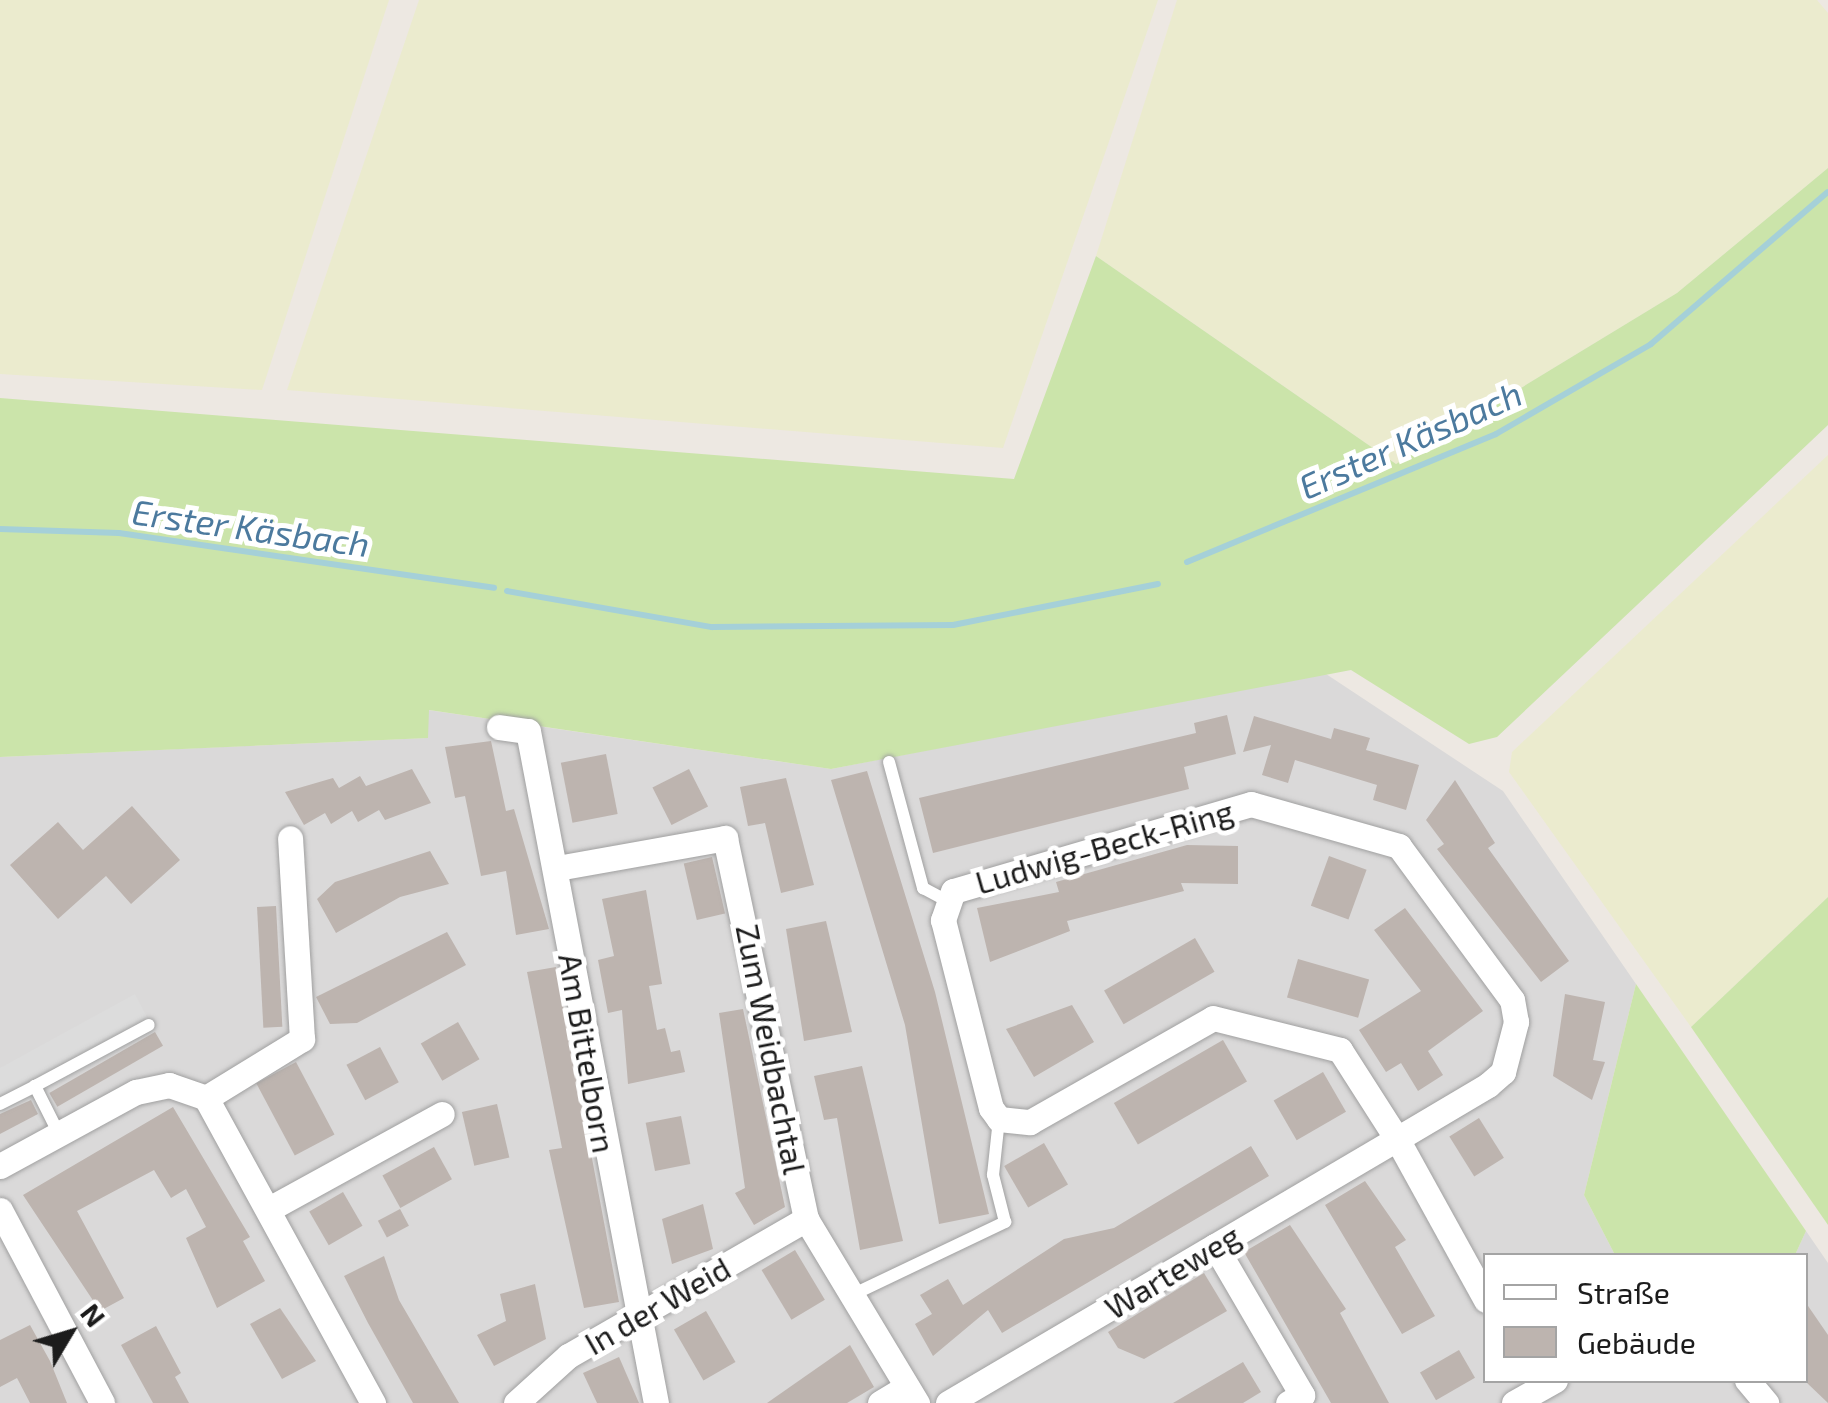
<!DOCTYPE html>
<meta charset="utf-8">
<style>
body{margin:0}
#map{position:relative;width:1828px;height:1403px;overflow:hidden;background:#ede8e2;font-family:"Exo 2",sans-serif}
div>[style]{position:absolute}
.residential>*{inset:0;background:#dad9d9}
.farmland>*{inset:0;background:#ebebce}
.grass>*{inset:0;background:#cbe4aa}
.parking>*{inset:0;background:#dcdcdc}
.stream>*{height:6px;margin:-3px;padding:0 3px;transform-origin:3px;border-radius:3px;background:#a5d0d8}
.building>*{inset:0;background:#bdb4af;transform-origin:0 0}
.roads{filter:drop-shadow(0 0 2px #a0a0a0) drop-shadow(0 0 2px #a0a0a0)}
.service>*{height:12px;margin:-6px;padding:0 6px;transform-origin:6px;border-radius:6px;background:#fff}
.minor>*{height:25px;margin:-12.5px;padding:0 12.5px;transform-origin:12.5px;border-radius:12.5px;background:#fff}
span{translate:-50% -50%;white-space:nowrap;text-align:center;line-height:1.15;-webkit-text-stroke:10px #fff;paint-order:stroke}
.street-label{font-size:32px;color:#1c1c1c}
.water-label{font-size:35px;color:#4c7a9e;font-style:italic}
.legend{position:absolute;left:1483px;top:1253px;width:325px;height:130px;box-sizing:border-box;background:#fff;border:2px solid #a4a4a4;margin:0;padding:12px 18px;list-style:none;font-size:30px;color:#1c1c1c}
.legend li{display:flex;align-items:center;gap:20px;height:50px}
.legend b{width:50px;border:2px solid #a4a4a4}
.north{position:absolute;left:20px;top:1283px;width:100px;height:100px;-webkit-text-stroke:8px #fff;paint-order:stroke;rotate:52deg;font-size:28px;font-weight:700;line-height:40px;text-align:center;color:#1c1c1c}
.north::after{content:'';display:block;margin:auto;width:35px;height:45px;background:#1c1c1c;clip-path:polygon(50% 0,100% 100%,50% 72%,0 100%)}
</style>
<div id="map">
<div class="residential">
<i style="clip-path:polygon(1323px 672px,1503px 791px,1636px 984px,1584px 1195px,1615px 1255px,1486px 1256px,1486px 1380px,1806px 1380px,1806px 1256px,1795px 1255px,1806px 1231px,1828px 1263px,1828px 1403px,0 1403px,0 757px,427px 738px,428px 710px,831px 769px)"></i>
</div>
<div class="farmland">
<i style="clip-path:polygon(0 0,389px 0,262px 390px,0 374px)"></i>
<i style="clip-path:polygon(419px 0,1158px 0,1003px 448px,287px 390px)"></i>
<i style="clip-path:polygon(1177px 0,1817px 0,1828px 13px,1828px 168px,1677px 293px,1396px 464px,1096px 256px)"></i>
<i style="clip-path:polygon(1828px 455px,1828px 897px,1691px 1027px,1509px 772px,1512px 752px)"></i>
</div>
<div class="grass">
<i style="clip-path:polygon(1828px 168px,1828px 425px,1497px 737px,1469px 744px,1351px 670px,831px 769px,429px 710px,428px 738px,0 757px,0 398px,1014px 479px,1096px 256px,1396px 464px,1677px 293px)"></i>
<i style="clip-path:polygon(1828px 897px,1828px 1225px,1691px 1027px)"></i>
<i style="clip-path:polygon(1636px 984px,1806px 1231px,1795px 1255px,1615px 1255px,1584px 1195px)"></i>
</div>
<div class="parking">
<i style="clip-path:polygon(135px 994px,154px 1031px,47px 1089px,60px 1115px,40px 1126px,26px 1100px,0 1114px,0 1068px)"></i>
</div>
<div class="stream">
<i style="left:0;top:529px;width:119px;rotate:1.9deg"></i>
<i style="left:119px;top:533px;width:379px;rotate:8.3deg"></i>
<i style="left:1187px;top:562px;width:334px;rotate:-22.5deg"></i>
<i style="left:1496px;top:434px;width:179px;rotate:-30.1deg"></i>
<i style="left:1651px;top:344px;width:233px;rotate:-40.7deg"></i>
<i style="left:507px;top:591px;width:208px;rotate:10deg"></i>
<i style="left:712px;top:627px;width:241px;rotate:-0.5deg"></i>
<i style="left:953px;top:625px;width:209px;rotate:-11.3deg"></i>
</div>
<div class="building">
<i style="clip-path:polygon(1227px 715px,1236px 754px,1184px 767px,1189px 789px,933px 853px,919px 798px,1196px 733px,1194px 723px)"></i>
<i style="clip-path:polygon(1254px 716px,1331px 739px,1334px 728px,1370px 738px,1366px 750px,1419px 765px,1406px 810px,1373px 800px,1377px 785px,1295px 760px,1288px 783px,1262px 775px,1271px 745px,1243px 752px)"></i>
<i style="clip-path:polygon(491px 741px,506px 811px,514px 809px,549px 929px,516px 935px,506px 871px,481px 876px,465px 796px,455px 798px,445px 747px)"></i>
<i style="left:606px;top:754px;width:61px;height:46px;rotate:79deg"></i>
<i style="clip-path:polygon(412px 769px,431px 803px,385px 820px,379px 810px,358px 822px,352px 811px,331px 824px,325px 813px,304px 825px,285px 792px,333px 778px,339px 788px,360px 776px,366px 786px)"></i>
<i style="left:689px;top:769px;width:42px;height:41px;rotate:63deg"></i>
<i style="clip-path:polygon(867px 771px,935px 992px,989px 1214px,939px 1224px,905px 1025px,831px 780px)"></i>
<i style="clip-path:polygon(786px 778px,814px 885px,781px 893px,765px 823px,748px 826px,740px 787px)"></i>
<i style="clip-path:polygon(1455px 780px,1495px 843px,1488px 848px,1569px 961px,1541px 982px,1437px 849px,1444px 844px,1426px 820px)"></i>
<i style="clip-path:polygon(132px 806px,180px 860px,131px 904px,106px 876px,58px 919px,10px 865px,58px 822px,83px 850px)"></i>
<i style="clip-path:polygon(1187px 845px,1238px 846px,1238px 884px,1181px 883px,1184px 891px,1067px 921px,1070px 931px,990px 962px,977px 908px,1059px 892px,1056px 882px)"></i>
<i style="clip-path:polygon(430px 851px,449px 884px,400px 897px,336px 933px,317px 899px,335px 882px)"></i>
<i style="left:1329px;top:856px;width:40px;height:53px;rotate:20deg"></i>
<i style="left:712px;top:857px;width:58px;height:29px;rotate:77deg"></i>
<i style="clip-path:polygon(646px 890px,662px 984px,649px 986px,657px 1030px,665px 1028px,671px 1052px,680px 1050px,685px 1072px,628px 1084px,622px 1010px,608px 1013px,598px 960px,614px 956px,602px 899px)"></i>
<i style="left:276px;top:906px;width:121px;height:19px;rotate:87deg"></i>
<i style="clip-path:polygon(1405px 908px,1483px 1011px,1428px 1051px,1443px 1075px,1418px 1091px,1401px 1063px,1386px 1072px,1359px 1030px,1421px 991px,1374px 930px)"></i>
<i style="clip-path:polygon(826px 921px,852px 1032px,804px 1041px,786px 929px)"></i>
<i style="clip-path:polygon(447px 932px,466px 965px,357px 1023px,330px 1024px,316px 997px)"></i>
<i style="left:1195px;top:938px;width:39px;height:105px;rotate:60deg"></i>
<i style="left:1298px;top:959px;width:74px;height:40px;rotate:16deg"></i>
<i style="clip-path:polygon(556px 967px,619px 1302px,584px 1308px,549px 1150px,562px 1148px,527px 972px)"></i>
<i style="clip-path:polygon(1565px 994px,1605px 1002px,1593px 1060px,1605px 1062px,1592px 1100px,1553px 1076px)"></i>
<i style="clip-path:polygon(1072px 1005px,1094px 1042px,1034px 1077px,1006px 1029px)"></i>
<i style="clip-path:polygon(743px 1009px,785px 1207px,754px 1225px,735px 1193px,745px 1188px,719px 1013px)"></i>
<i style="left:458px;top:1022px;width:43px;height:43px;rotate:60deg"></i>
<i style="left:155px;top:1032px;width:16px;height:122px;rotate:60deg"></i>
<i style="left:1223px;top:1040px;width:48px;height:126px;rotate:60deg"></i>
<i style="left:380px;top:1047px;width:40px;height:38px;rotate:62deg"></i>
<i style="left:296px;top:1062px;width:82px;height:45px;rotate:62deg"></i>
<i style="clip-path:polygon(862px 1066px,903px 1241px,860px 1250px,837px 1118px,824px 1120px,814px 1076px)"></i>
<i style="left:1323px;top:1072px;width:46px;height:57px;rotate:60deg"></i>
<i style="clip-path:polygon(31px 1100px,38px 1114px,0 1134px,0 1114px)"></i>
<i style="left:497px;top:1104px;width:55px;height:36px;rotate:77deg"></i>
<i style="clip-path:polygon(173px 1107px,250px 1237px,243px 1241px,265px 1281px,217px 1308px,186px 1238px,206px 1227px,186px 1189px,171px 1198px,154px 1170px,77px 1211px,124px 1298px,100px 1311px,23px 1195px)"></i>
<i style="left:681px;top:1116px;width:49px;height:36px;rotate:79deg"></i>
<i style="left:1479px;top:1118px;width:47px;height:35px;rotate:58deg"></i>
<i style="left:1044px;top:1143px;width:48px;height:46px;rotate:60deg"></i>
<i style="clip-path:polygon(1251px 1146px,1269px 1176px,1002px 1333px,988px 1310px,933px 1356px,915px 1324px,932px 1314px,920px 1295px,948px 1279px,963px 1305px,1064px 1239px,1114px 1228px)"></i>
<i style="left:434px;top:1147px;width:37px;height:59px;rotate:61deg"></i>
<i style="clip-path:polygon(1365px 1181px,1406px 1240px,1395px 1247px,1435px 1316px,1402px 1334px,1325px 1205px)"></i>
<i style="left:343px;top:1192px;width:39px;height:39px;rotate:60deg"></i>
<i style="clip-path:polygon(703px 1204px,713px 1249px,672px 1264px,662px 1219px)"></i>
<i style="left:400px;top:1209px;width:19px;height:25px;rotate:62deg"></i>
<i style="clip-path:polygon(1290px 1225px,1346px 1309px,1340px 1313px,1389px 1403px,1331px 1403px,1244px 1252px)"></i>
<i style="left:795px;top:1250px;width:58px;height:39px;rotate:59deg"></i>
<i style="clip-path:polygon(384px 1256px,399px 1300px,459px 1403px,413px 1403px,368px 1323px,344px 1276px)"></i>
<i style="clip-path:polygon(1204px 1273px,1227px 1311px,1144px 1359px,1118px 1348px,1108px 1332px)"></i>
<i style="clip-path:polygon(535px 1284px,546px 1339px,494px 1366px,477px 1335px,506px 1321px,500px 1294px)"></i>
<i style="clip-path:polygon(1806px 1303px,1828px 1335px,1828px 1403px,1806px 1382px)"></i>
<i style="clip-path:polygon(280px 1308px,316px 1361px,282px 1379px,250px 1324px)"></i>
<i style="left:706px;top:1311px;width:59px;height:37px;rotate:60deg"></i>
<i style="clip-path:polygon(30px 1325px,50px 1361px,67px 1403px,30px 1403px,17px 1378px,0 1387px,0 1340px)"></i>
<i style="clip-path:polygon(156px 1326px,181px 1373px,175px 1377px,189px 1403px,153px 1403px,121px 1345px)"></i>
<i style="clip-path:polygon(850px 1345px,874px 1387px,847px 1403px,767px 1403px)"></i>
<i style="left:1459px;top:1350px;width:32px;height:45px;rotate:60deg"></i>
<i style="clip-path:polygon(619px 1357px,639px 1403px,597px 1403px,583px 1373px)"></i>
<i style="clip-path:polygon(1243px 1362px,1261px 1392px,1243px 1403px,1173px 1403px)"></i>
</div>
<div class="roads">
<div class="service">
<i style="left:889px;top:762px;width:131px;rotate:74.9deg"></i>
<i style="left:923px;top:888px;width:26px;rotate:28deg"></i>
<i style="left:0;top:1104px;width:39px;rotate:-27deg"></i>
<i style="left:59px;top:1134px;width:54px;rotate:-116.6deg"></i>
<i style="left:35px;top:1086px;width:129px;rotate:-28.2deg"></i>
<i style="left:852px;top:1295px;width:170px;rotate:-25.5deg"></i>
<i style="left:1005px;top:1222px;width:49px;rotate:-104.3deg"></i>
<i style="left:993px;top:1175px;width:56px;rotate:-83.9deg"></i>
</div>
<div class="minor">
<i style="left:499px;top:727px;width:29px;rotate:8deg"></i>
<i style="left:528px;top:731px;width:684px;rotate:79.22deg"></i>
<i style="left:557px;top:868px;width:171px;rotate:-10.1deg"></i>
<i style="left:725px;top:838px;width:390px;rotate:78deg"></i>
<i style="left:806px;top:1219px;width:215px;rotate:58.9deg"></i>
<i style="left:206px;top:1098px;width:113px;rotate:-31.6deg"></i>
<i style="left:302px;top:1039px;width:201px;rotate:-93.4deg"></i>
<i style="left:0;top:1166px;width:155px;rotate:-28.6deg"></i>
<i style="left:136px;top:1092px;width:34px;rotate:-12deg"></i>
<i style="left:169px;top:1085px;width:39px;rotate:19deg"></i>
<i style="left:206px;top:1098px;width:348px;rotate:61.3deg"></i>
<i style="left:269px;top:1209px;width:197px;rotate:-28.8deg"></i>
<i style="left:0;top:1210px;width:218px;rotate:62.1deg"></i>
<i style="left:1215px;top:1246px;width:173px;rotate:59.7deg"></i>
<i style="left:1302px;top:1395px;width:16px;rotate:150deg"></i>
<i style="left:1747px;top:1380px;width:30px;rotate:50deg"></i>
<i style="left:516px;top:1403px;width:70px;rotate:-42.1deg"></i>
<i style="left:568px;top:1356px;width:275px;rotate:-29.9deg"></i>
<i style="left:880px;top:1403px;width:31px;rotate:-31deg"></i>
<i style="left:948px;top:1403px;width:310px;rotate:-30.5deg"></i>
<i style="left:1215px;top:1246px;width:211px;rotate:-30.5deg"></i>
<i style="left:1397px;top:1139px;width:106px;rotate:-30.7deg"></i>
<i style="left:1488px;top:1085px;width:20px;rotate:-41deg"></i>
<i style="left:1503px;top:1072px;width:52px;rotate:-75.4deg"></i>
<i style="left:1516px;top:1022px;width:22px;rotate:-100deg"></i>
<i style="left:1512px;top:1000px;width:191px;rotate:-126.3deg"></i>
<i style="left:1399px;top:846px;width:154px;rotate:-164.2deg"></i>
<i style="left:1251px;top:804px;width:310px;rotate:163.7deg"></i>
<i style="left:953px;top:891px;width:31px;rotate:109deg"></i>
<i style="left:943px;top:920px;width:194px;rotate:75.7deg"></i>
<i style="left:991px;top:1108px;width:14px;rotate:54deg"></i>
<i style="left:999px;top:1119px;width:31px;rotate:6deg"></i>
<i style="left:1030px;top:1122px;width:210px;rotate:-29.6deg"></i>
<i style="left:1213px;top:1018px;width:131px;rotate:14.1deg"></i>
<i style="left:1340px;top:1050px;width:106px;rotate:57.4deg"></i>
<i style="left:1397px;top:1139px;width:184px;rotate:61.1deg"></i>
<i style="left:1514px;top:1403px;width:47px;rotate:-29.3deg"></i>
</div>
</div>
<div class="street-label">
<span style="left:1104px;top:846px;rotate:-16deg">Ludwig-Beck-Ring</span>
<span style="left:772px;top:1049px;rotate:79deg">Zum Weidbachtal</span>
<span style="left:588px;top:1053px;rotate:80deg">Am Bittelborn</span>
<span style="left:1172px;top:1271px;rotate:-31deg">Warteweg</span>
<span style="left:657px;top:1305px;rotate:-30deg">In der Weid</span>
</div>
<div class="water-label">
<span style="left:1410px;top:439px;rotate:-24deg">Erster Käsbach</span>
<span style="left:251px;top:527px;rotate:8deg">Erster Käsbach</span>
</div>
<ul class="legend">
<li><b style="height:12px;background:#fff"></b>Straße</li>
<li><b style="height:28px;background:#bdb4af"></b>Gebäude</li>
</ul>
<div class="north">N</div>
</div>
